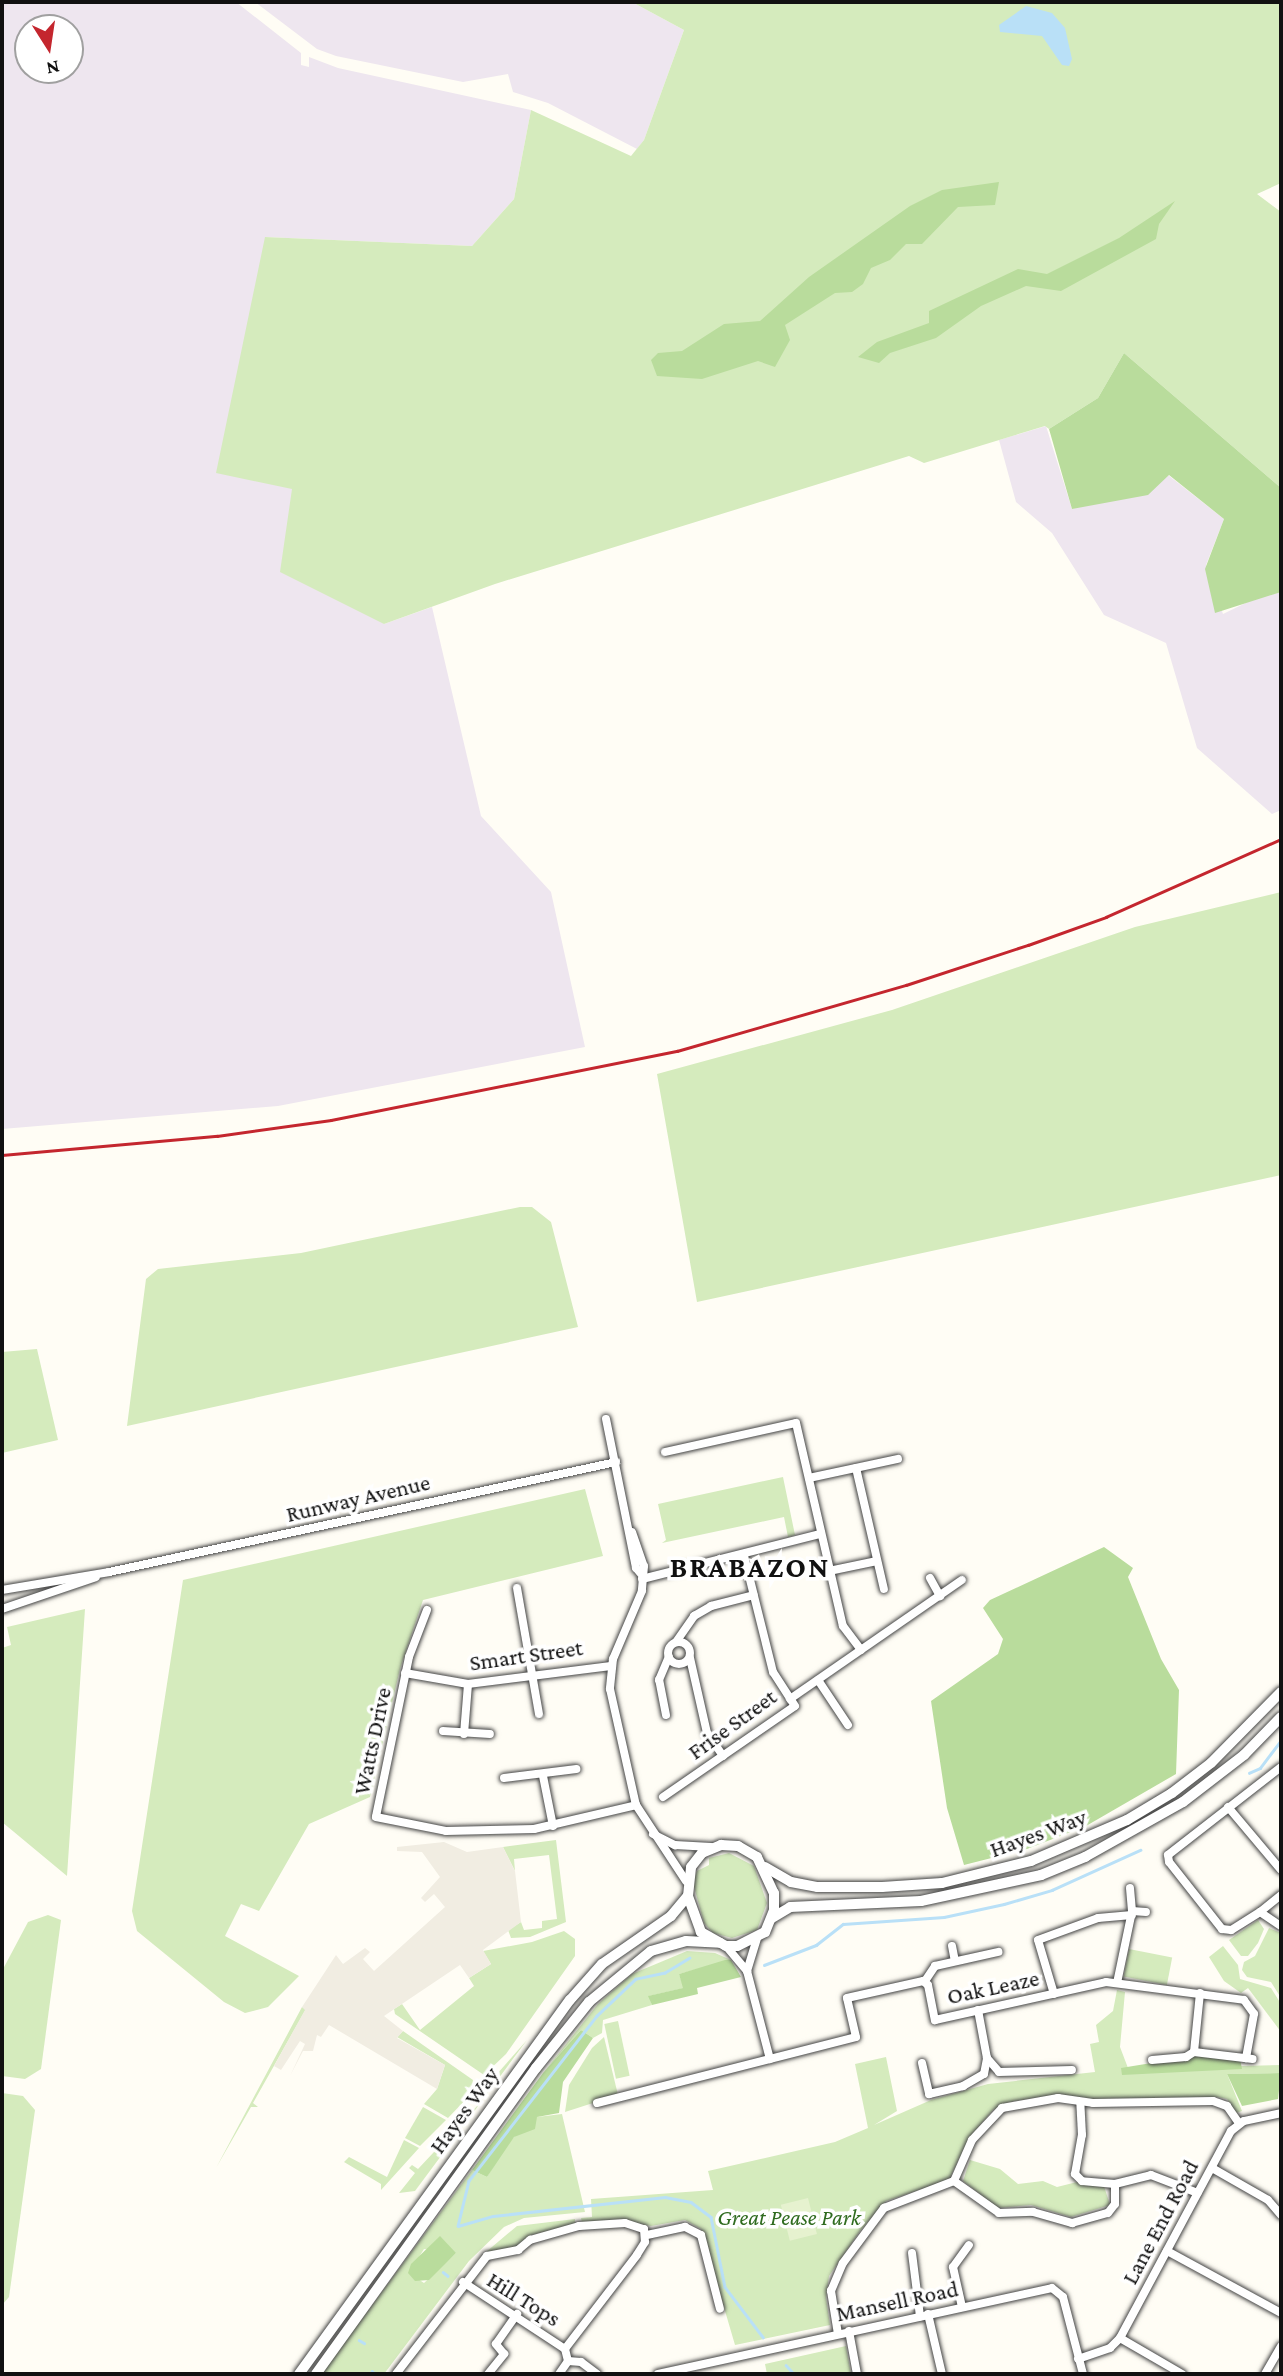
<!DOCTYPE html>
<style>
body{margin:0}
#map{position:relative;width:1283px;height:2376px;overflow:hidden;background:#fffdf5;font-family:"Crimson Pro",serif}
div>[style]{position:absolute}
.industrial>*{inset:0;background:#eee6ef}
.green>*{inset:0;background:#d5ebbd;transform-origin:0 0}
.forest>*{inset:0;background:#b9dc9c}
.pitch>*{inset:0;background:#e6f2cf;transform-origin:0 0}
.plaza>*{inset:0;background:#f1ede2}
.water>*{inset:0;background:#b9e0f7}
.stream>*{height:2.5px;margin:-1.25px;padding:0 1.25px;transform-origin:1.25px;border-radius:1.25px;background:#b9e0f7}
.roads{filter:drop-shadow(0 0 2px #444) drop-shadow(0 0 2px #444)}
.minor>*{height:8px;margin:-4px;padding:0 4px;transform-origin:4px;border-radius:4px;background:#fff}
.minor>.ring{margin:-4px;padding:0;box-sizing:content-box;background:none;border:8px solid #fff;border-radius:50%}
.tertiary>*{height:10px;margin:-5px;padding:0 5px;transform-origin:5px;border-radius:5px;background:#fff}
.rail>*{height:2.5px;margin:-1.25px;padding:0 1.25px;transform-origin:1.25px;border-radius:1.25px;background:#c4262e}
span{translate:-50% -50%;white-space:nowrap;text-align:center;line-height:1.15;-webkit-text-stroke:7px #fff;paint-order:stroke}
.street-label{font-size:23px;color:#111}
.park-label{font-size:23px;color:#2f6b1f;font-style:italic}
.district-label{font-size:30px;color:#111;font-weight:700;letter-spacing:2px}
.frame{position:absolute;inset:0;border:4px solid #111;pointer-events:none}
.north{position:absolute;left:14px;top:14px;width:70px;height:70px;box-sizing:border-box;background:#fff;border:2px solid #a0a0a0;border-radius:50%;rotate:168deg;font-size:19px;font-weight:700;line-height:28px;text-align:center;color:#111}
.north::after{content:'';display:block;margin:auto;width:24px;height:32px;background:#c4262e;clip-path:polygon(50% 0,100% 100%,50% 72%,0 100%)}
</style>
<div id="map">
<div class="industrial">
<i style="clip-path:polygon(evenodd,2px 2px,236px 2px,301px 53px,301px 65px,309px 67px,309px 57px,338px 68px,531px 110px,514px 199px,472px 246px,265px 237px,292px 489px,384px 624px,432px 607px,481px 816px,551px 892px,585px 1047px,278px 1106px,2px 1129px,2px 2px,28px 28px,70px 28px,70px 70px,28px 70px,28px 28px)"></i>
<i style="clip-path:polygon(255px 2px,632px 2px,684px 30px,644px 140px,637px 149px,548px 103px,513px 92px,508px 74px,463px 82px,336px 56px,317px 49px)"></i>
<i style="clip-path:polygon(1046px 426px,1072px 509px,1168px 475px,1224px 519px,1206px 565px,1223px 614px,1256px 598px,1281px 592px,1281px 810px,1272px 814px,1197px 748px,1166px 643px,1104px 615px,1052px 533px,1016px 502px,999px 440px)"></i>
</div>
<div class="green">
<i style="clip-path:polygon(632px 2px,1281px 2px,1281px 183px,1257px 194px,1281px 212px,1281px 488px,1124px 353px,1098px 398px,1049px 429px,1045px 426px,924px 463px,909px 456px,495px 584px,384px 624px,280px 572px,292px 489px,216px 473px,265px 237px,472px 246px,514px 199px,531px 110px,631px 156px,644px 140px,684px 30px)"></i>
<i style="clip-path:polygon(1281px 892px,1281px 1175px,697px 1302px,657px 1074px,892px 1010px,1135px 927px)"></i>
<i style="clip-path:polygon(520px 1207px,532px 1207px,551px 1222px,578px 1327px,127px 1426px,146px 1279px,158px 1269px,301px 1253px)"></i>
<i style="clip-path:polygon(37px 1349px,58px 1440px,2px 1453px,2px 1352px)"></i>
<i style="clip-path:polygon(783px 1477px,795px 1535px,788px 1537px,784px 1517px,662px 1543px,666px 1540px,658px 1504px)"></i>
<i style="clip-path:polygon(585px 1489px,603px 1556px,423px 1600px,400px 1669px,370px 1797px,309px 1824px,259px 1911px,241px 1904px,225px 1936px,299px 1976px,268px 2007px,245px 2013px,224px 2002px,137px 1931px,132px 1911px,183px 1580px)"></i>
<i style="clip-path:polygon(85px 1609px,67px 1876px,2px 1822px,2px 1648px,11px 1645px,7px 1627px)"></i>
<i style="clip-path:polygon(556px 1840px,566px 1922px,530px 1937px,511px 1938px,508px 1930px,521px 1922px,524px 1930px,542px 1928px,542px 1921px,557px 1919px,549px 1855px,514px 1859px,515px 1871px,503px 1847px)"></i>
<i style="clip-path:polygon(729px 1853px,754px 1866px,767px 1903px,757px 1930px,732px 1938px,713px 1933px,704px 1923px,693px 1883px,697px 1871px,709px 1865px,709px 1858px)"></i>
<i style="clip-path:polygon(48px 1915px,61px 1920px,41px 2069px,25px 2079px,2px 2076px,2px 1971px,28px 1922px)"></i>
<i style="clip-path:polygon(1258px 1920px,1264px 1929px,1258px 1943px,1248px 1956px,1241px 1956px,1229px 1940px)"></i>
<i style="clip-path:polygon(1269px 1928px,1281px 1933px,1281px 1998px,1271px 1982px,1247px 1977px,1242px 1970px,1244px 1962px,1255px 1956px)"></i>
<i style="clip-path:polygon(564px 1931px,575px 1939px,575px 1956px,506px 2054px,484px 2075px,395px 2014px,394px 2009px,402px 2004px,420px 2030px,474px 1986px,469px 1978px,491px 1964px,483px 1951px,532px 1942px)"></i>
<i style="clip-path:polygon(1223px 1946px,1238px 1965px,1240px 1979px,1271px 1988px,1281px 2004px,1281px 2032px,1248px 1988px,1241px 1993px,1224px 1981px,1209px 1957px)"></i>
<i style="left:1129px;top:1949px;width:44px;height:28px;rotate:11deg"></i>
<i style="clip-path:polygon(687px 1951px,715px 1953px,731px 1960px,679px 1974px,684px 1988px,649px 1996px,652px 2005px,603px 2020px,602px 2033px,593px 2038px,581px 2030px,543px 2073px,598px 2004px,632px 1974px)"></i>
<i style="clip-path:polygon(1117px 1990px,1125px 1992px,1120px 2047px,1128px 2068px,1200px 2055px,1242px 2066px,1281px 2065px,1281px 2073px,1227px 2074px,1242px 2111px,1236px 2113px,1227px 2099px,1217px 2097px,1096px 2101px,1047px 2097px,1014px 2101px,993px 2110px,969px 2138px,949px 2180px,886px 2201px,860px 2231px,829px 2276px,826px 2298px,830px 2325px,735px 2345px,701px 2229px,685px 2220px,651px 2226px,617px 2220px,582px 2223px,581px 2218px,592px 2217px,591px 2199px,713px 2190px,708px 2171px,835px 2142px,868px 2128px,855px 2064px,886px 2057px,897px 2111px,874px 2125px,931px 2100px,988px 2084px,1095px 2072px,1090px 2044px,1099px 2042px,1096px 2025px,1113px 2011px)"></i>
<i style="clip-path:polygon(302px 2007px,306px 2009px,253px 2103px,258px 2107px,251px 2107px,216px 2168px)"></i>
<i style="left:618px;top:2021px;width:56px;height:14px;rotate:78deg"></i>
<i style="clip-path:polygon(403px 2031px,473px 2080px,470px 2095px,448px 2118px,424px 2104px,437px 2089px,445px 2065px,397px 2037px)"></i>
<i style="clip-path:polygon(604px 2037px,618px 2095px,565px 2112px,569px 2085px,592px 2048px)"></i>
<i style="clip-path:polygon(527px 2040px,415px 2191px,399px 2193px,415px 2173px,409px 2168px,412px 2165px,418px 2169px,479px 2104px,475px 2099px)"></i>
<i style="clip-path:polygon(2px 2093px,23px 2096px,35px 2110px,9px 2297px,2px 2305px)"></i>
<i style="clip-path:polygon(423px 2107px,446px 2120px,420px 2146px,405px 2138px)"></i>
<i style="clip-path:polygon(evenodd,562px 2114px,585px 2212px,524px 2218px,504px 2227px,469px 2261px,384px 2374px,321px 2374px,472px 2170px,487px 2177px,508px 2142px,537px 2117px,562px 2114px,424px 2249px,456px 2253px,424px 2283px,409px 2273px,424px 2249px)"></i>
<i style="clip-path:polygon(404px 2140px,419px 2148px,381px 2190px,381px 2184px,344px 2162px,349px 2157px,387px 2177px)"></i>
<i style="clip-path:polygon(970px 2160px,1000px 2169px,1018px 2184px,1043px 2181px,1057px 2187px,1077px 2182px,1104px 2186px,1110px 2205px,1071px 2217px,1031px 2205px,998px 2208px,963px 2181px)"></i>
<i style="clip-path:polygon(575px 2219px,575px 2225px,531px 2235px,516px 2248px,486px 2252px,517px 2226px)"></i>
<i style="clip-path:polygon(846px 2346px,851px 2374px,767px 2374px,765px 2364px)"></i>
</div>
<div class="forest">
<i style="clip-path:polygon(999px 182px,995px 205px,958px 207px,922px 244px,906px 244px,890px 260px,871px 268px,863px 284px,852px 292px,835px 293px,785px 325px,790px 340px,775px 367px,758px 361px,702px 379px,657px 376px,651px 360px,658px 353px,682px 351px,724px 324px,760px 321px,809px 277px,910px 206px,942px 190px)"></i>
<i style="clip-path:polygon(1175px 201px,1159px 224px,1156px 239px,1061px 291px,1026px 286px,981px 306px,936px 338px,890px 353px,879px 363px,858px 357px,877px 342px,929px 323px,929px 311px,1018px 269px,1047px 274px,1119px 238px)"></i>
<i style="clip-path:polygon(1124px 353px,1281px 488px,1281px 592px,1215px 613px,1205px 569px,1224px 519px,1169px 475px,1148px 495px,1072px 509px,1049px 429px,1098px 398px)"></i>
<i style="clip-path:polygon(1104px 1547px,1133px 1568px,1128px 1577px,1161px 1659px,1179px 1690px,1176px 1774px,1086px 1826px,1027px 1849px,964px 1865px,947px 1808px,931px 1701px,998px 1654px,1003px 1639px,983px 1608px,990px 1600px)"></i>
<i style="clip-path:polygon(725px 1960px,731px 1960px,741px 1977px,697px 1988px,698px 1994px,652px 2005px,648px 1996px,683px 1988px,679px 1974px)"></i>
<i style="clip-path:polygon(581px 2030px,593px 2038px,563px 2082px,559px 2113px,537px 2117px,535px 2129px,514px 2137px,487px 2177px,472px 2170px,543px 2073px)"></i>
<i style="clip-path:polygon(1200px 2055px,1240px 2059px,1242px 2069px,1122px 2075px,1121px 2068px)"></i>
<i style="clip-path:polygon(1281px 2073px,1278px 2099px,1242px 2106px,1227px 2074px)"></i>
<i style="clip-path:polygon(440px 2236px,456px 2253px,429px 2280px,415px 2281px,408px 2273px,411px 2264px)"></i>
</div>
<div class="pitch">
<i style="left:808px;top:2198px;width:37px;height:28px;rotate:76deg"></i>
</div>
<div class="plaza">
<i style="clip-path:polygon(444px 1842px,467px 1852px,503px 1847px,515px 1871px,521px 1922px,483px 1950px,491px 1964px,469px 1978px,460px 1965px,384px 2016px,403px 2031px,397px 2038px,445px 2065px,437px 2089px,329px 2025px,321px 2037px,317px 2035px,313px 2051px,303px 2051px,290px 2076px,305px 2044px,300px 2041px,281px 2070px,274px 2066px,305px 2010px,302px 2007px,336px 1955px,343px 1964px,365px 1948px,370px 1952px,363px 1959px,374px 1971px,445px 1907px,434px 1894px,425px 1902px,421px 1898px,440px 1877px,422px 1852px,397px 1851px,397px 1847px)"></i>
</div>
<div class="water">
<i style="clip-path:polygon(1026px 6px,1052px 13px,1065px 28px,1072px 59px,1069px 66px,1062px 65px,1042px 36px,1000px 32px,999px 25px)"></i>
</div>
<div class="stream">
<i style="left:1249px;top:1773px;width:12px;rotate:-24deg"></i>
<i style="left:1260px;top:1768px;width:35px;rotate:-53deg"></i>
<i style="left:690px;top:1958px;width:29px;rotate:149deg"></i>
<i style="left:665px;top:1973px;width:30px;rotate:168deg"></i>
<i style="left:636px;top:1979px;width:54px;rotate:136.5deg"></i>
<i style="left:597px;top:2016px;width:209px;rotate:127.8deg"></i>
<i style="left:469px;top:2181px;width:46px;rotate:103.7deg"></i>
<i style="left:458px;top:2226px;width:36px;rotate:-16deg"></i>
<i style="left:493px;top:2216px;width:173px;rotate:-6.3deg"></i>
<i style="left:665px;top:2197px;width:26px;rotate:11deg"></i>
<i style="left:691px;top:2202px;width:25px;rotate:37deg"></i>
<i style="left:711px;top:2217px;width:71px;rotate:78.7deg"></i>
<i style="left:725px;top:2287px;width:63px;rotate:52.8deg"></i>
<i style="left:764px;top:1965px;width:56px;rotate:-21deg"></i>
<i style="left:816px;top:1945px;width:34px;rotate:-38deg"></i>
<i style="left:843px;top:1924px;width:101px;rotate:-4deg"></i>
<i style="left:944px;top:1917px;width:61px;rotate:-12.2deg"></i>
<i style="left:1004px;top:1904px;width:50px;rotate:-16.3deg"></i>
<i style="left:1052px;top:1890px;width:97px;rotate:-24.4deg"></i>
<i style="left:443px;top:2272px;width:6px;rotate:39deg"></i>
<i style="left:359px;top:2340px;width:6px;rotate:31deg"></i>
<i style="left:786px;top:2365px;width:12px;rotate:48deg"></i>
<i style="left:372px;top:2371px;width:4px;rotate:45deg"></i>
</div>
<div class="roads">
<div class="minor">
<i style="left:606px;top:1419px;width:152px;rotate:78.6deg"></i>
<i style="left:636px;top:1568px;width:9px;rotate:49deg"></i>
<i style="left:665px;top:1452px;width:134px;rotate:-12.5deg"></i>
<i style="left:796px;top:1423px;width:208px;rotate:77deg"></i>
<i style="left:843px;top:1626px;width:30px;rotate:53deg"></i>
<i style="left:856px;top:1468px;width:124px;rotate:77deg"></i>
<i style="left:809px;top:1478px;width:91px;rotate:-12.1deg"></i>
<i style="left:632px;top:1532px;width:36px;rotate:71deg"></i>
<i style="left:644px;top:1566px;width:25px;rotate:95deg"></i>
<i style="left:642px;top:1591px;width:74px;rotate:113.1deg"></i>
<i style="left:613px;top:1659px;width:30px;rotate:96deg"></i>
<i style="left:610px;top:1689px;width:119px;rotate:77.4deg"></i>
<i style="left:636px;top:1805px;width:91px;rotate:56.7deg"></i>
<i style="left:829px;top:1571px;width:49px;rotate:-11.8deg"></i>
<i style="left:930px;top:1578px;width:21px;rotate:61deg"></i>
<i style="left:642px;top:1579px;width:184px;rotate:-14.2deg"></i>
<i style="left:517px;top:1588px;width:128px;rotate:80.1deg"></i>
<i style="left:2px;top:1590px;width:109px;rotate:-9.5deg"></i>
<i style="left:109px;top:1572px;width:519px;rotate:-12.24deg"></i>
<i style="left:2px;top:1609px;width:99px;rotate:-18.8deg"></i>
<i style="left:427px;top:1610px;width:50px;rotate:111deg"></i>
<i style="left:409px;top:1657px;width:163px;rotate:101.7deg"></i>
<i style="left:376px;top:1817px;width:71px;rotate:11.3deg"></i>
<i style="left:446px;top:1831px;width:88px;rotate:-1.3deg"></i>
<i style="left:534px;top:1829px;width:105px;rotate:-13.2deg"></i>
<i class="ring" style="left:668px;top:1642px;width:14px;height:14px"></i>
<i style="left:676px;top:1642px;width:32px;rotate:-55deg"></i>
<i style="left:694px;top:1616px;width:20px;rotate:-30deg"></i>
<i style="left:711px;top:1606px;width:44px;rotate:-14.3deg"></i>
<i style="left:690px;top:1658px;width:77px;rotate:77.2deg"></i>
<i style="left:707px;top:1733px;width:28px;rotate:55deg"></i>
<i style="left:405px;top:1673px;width:64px;rotate:9.9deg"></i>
<i style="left:468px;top:1684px;width:144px;rotate:-7.2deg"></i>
<i style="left:818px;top:1680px;width:54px;rotate:56.3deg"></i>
<i style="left:790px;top:1699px;width:209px;rotate:-34.7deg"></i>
<i style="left:666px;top:1715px;width:36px;rotate:-101deg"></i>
<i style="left:659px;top:1680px;width:25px;rotate:-67deg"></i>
<i style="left:443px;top:1731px;width:47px;rotate:3.7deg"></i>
<i style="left:464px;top:1734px;width:50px;rotate:-85.4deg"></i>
<i style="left:543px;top:1776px;width:51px;rotate:78.7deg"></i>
<i style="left:504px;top:1778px;width:73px;rotate:-7.1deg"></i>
<i style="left:663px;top:1797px;width:160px;rotate:-34.6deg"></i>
<i style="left:795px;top:1706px;width:40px;rotate:-122.9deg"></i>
<i style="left:773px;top:1672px;width:120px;rotate:-104deg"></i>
<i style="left:1228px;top:1807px;width:82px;rotate:49.9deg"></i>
<i style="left:653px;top:1834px;width:25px;rotate:27deg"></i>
<i style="left:675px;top:1845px;width:36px;rotate:3deg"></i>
<i style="left:1281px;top:1895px;width:27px;rotate:141deg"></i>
<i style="left:1260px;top:1912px;width:25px;rotate:34deg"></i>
<i style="left:1132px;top:1911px;width:14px;rotate:4deg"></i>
<i style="left:1260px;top:1912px;width:34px;rotate:148deg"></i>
<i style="left:1231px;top:1930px;width:9px;rotate:-174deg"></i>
<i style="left:1222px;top:1929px;width:85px;rotate:-128.3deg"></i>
<i style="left:1169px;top:1862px;width:7px;rotate:-98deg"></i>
<i style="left:1168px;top:1855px;width:143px;rotate:-37.9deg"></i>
<i style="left:726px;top:1946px;width:33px;rotate:50deg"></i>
<i style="left:747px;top:1971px;width:91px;rotate:75.4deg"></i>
<i style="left:952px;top:1946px;width:15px;rotate:79deg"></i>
<i style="left:747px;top:1971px;width:34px;rotate:-73deg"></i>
<i style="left:925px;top:1981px;width:18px;rotate:-56deg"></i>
<i style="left:935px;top:1966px;width:65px;rotate:-12.5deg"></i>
<i style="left:1117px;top:1983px;width:74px;rotate:-78.2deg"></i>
<i style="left:1132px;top:1911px;width:23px;rotate:-95deg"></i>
<i style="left:1200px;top:1993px;width:59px;rotate:95.8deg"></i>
<i style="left:1194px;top:2052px;width:59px;rotate:6.8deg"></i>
<i style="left:1054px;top:1994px;width:56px;rotate:-106.5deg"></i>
<i style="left:1038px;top:1940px;width:64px;rotate:-20.1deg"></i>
<i style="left:1098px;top:1918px;width:34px;rotate:-5deg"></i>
<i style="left:978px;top:2010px;width:49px;rotate:79.4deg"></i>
<i style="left:987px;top:2058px;width:18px;rotate:49deg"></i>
<i style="left:999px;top:2072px;width:73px;rotate:-1.6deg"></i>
<i style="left:1152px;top:2060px;width:34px;rotate:-5deg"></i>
<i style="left:1186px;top:2057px;width:9px;rotate:-32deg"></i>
<i style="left:922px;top:2063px;width:32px;rotate:77deg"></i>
<i style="left:929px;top:2094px;width:35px;rotate:-13deg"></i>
<i style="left:963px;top:2086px;width:24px;rotate:-30deg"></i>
<i style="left:984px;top:2074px;width:16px;rotate:-79deg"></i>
<i style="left:597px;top:2103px;width:267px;rotate:-14.3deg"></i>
<i style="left:856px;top:2037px;width:40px;rotate:-103deg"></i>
<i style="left:847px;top:1998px;width:78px;rotate:-12.6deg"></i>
<i style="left:923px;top:1981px;width:6px;rotate:39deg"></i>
<i style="left:928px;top:1985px;width:36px;rotate:79deg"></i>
<i style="left:935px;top:2020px;width:175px;rotate:-12.5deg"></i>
<i style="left:1106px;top:1982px;width:139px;rotate:7.4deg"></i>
<i style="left:1244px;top:2000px;width:17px;rotate:54deg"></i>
<i style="left:1254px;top:2014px;width:45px;rotate:100.3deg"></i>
<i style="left:1212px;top:2168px;width:64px;rotate:29.7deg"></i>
<i style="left:1268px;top:2200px;width:20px;rotate:49deg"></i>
<i style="left:954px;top:2181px;width:55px;rotate:35.4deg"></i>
<i style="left:999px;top:2213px;width:34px;rotate:-2deg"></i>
<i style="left:1033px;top:2212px;width:41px;rotate:15.8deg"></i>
<i style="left:1072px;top:2223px;width:37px;rotate:-16deg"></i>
<i style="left:1108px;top:2213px;width:11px;rotate:-52deg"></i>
<i style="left:1115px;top:2204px;width:20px;rotate:-90deg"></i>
<i style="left:1115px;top:2184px;width:33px;rotate:-175deg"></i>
<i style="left:1082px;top:2181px;width:10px;rotate:-135deg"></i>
<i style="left:1075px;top:2174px;width:40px;rotate:-80deg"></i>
<i style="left:1082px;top:2135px;width:33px;rotate:-93deg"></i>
<i style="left:1115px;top:2184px;width:37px;rotate:-14deg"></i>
<i style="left:1151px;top:2175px;width:50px;rotate:21deg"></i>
<i style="left:647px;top:2235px;width:39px;rotate:-12deg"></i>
<i style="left:685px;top:2227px;width:18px;rotate:27deg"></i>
<i style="left:701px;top:2235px;width:76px;rotate:75.6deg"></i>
<i style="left:1167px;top:2251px;width:130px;rotate:28.5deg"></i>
<i style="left:912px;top:2253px;width:64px;rotate:82.8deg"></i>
<i style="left:463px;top:2282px;width:122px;rotate:33.3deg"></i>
<i style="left:962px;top:2307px;width:41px;rotate:-102.7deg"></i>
<i style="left:953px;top:2267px;width:27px;rotate:-54deg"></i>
<i style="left:928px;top:2314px;width:62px;rotate:76.9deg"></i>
<i style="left:849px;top:2331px;width:44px;rotate:79.5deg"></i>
<i style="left:838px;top:2334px;width:44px;rotate:-99.2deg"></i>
<i style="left:831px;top:2291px;width:30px;rotate:-67deg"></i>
<i style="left:843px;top:2263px;width:69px;rotate:-53.3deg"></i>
<i style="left:884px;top:2208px;width:75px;rotate:-21.1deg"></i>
<i style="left:954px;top:2181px;width:45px;rotate:-66.3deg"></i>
<i style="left:972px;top:2140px;width:44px;rotate:-46.8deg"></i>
<i style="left:1002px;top:2108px;width:57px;rotate:-10.1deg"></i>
<i style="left:1058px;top:2098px;width:35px;rotate:8deg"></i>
<i style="left:1093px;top:2103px;width:120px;rotate:-1deg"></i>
<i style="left:1213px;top:2101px;width:15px;rotate:20deg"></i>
<i style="left:1227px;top:2106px;width:21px;rotate:55deg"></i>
<i style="left:1120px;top:2338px;width:72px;rotate:30.1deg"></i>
<i style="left:565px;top:2349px;width:12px;rotate:76deg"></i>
<i style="left:568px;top:2361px;width:13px;rotate:4deg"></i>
<i style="left:581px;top:2362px;width:20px;rotate:37deg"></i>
<i style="left:1078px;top:2359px;width:34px;rotate:-19deg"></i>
<i style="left:1110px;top:2348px;width:14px;rotate:-45deg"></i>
<i style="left:1120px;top:2338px;width:235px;rotate:-61.8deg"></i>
<i style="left:1231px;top:2131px;width:16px;rotate:-38deg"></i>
<i style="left:1244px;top:2121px;width:38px;rotate:-12deg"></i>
<i style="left:396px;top:2374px;width:149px;rotate:-52.4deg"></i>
<i style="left:487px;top:2256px;width:32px;rotate:-11deg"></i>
<i style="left:518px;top:2250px;width:16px;rotate:-40deg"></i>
<i style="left:530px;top:2240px;width:51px;rotate:-15.9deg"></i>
<i style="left:579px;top:2226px;width:46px;rotate:-3.7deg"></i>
<i style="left:625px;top:2223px;width:20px;rotate:18deg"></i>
<i style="left:644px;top:2229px;width:13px;rotate:86deg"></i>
<i style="left:645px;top:2242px;width:15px;rotate:122deg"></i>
<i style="left:637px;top:2255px;width:118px;rotate:127.5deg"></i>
<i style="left:488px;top:2374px;width:26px;rotate:-51deg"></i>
<i style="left:504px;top:2354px;width:13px;rotate:-129deg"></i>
<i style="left:496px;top:2344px;width:37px;rotate:-55deg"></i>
<i style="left:559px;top:2374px;width:16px;rotate:-55deg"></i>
<i style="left:658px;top:2374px;width:403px;rotate:-12.3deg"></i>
<i style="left:1052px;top:2288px;width:14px;rotate:39deg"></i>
<i style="left:1063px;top:2297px;width:80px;rotate:75.4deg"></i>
<i style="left:1265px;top:2374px;width:32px;rotate:-60deg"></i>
</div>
<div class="tertiary">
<i style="left:721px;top:1845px;width:17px;rotate:3deg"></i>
<i style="left:738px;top:1846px;width:22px;rotate:30deg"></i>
<i style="left:757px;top:1857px;width:40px;rotate:65deg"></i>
<i style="left:774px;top:1893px;width:17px;rotate:90deg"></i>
<i style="left:774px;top:1910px;width:24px;rotate:112deg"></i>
<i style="left:765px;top:1932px;width:31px;rotate:153deg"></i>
<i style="left:737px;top:1946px;width:11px;rotate:180deg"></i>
<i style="left:726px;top:1946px;width:29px;rotate:-151deg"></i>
<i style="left:701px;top:1932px;width:38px;rotate:-110deg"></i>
<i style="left:688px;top:1896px;width:29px;rotate:-84deg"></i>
<i style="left:691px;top:1867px;width:18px;rotate:-52deg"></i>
<i style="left:702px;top:1853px;width:21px;rotate:-23deg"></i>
<i style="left:765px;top:1867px;width:30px;rotate:30deg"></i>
<i style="left:791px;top:1882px;width:26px;rotate:11deg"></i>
<i style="left:817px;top:1887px;width:65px"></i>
<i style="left:882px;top:1887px;width:60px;rotate:-3.8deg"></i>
<i style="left:942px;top:1883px;width:92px;rotate:-13.9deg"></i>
<i style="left:1031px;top:1861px;width:104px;rotate:-23.1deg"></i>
<i style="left:1127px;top:1820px;width:52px;rotate:-31deg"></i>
<i style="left:1172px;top:1793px;width:49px;rotate:-37.6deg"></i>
<i style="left:1211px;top:1763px;width:100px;rotate:-45.4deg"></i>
<i style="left:772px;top:1918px;width:21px;rotate:-31deg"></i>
<i style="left:790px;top:1907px;width:131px;rotate:-2.6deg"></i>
<i style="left:921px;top:1901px;width:123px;rotate:-12.2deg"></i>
<i style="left:1041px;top:1875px;width:48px;rotate:-22.2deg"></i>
<i style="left:1085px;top:1857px;width:112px;rotate:-29.3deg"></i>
<i style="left:1183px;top:1802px;width:77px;rotate:-37.6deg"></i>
<i style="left:1244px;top:1755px;width:53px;rotate:-45.8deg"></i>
<i style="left:299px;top:2374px;width:462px;rotate:-54.1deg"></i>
<i style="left:570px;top:2000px;width:48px;rotate:-48.4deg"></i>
<i style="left:602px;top:1964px;width:84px;rotate:-34.8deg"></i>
<i style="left:671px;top:1916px;width:26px;rotate:-50deg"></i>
<i style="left:316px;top:2374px;width:377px;rotate:-54.3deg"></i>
<i style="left:536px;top:2068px;width:85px;rotate:-51.2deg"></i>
<i style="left:589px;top:2002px;width:80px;rotate:-39.4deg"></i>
<i style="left:651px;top:1951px;width:36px;rotate:-16deg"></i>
<i style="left:686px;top:1941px;width:34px;rotate:3deg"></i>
</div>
</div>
<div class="rail">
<i style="left:2px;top:1155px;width:216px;rotate:-5.1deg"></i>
<i style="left:217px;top:1136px;width:115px;rotate:-8deg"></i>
<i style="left:331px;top:1120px;width:353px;rotate:-11.3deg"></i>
<i style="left:677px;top:1051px;width:238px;rotate:-16.1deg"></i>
<i style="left:906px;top:985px;width:128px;rotate:-18.2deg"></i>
<i style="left:1028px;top:945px;width:83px;rotate:-19.7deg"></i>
<i style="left:1106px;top:917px;width:192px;rotate:-24deg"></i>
</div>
<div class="street-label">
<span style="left:358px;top:1498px;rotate:-13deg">Runway Avenue</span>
<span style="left:526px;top:1655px;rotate:-8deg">Smart Street</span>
<span style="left:732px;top:1724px;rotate:-36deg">Frise Street</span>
<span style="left:372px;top:1741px;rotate:-78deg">Watts Drive</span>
<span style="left:1038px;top:1833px;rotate:-20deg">Hayes Way</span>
<span style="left:993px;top:1987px;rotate:-12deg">Oak Leaze</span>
<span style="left:464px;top:2110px;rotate:-54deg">Hayes Way</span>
<span style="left:1160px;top:2222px;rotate:-62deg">Lane End Road</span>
<span style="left:524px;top:2299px;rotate:32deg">Hill Tops</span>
<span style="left:897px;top:2301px;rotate:-12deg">Mansell Road</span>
</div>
<div class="park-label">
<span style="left:789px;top:2217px">Great Pease Park</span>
</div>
<div class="district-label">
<span style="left:750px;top:1567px">BRABAZON</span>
</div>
<div class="frame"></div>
<div class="north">N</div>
</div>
